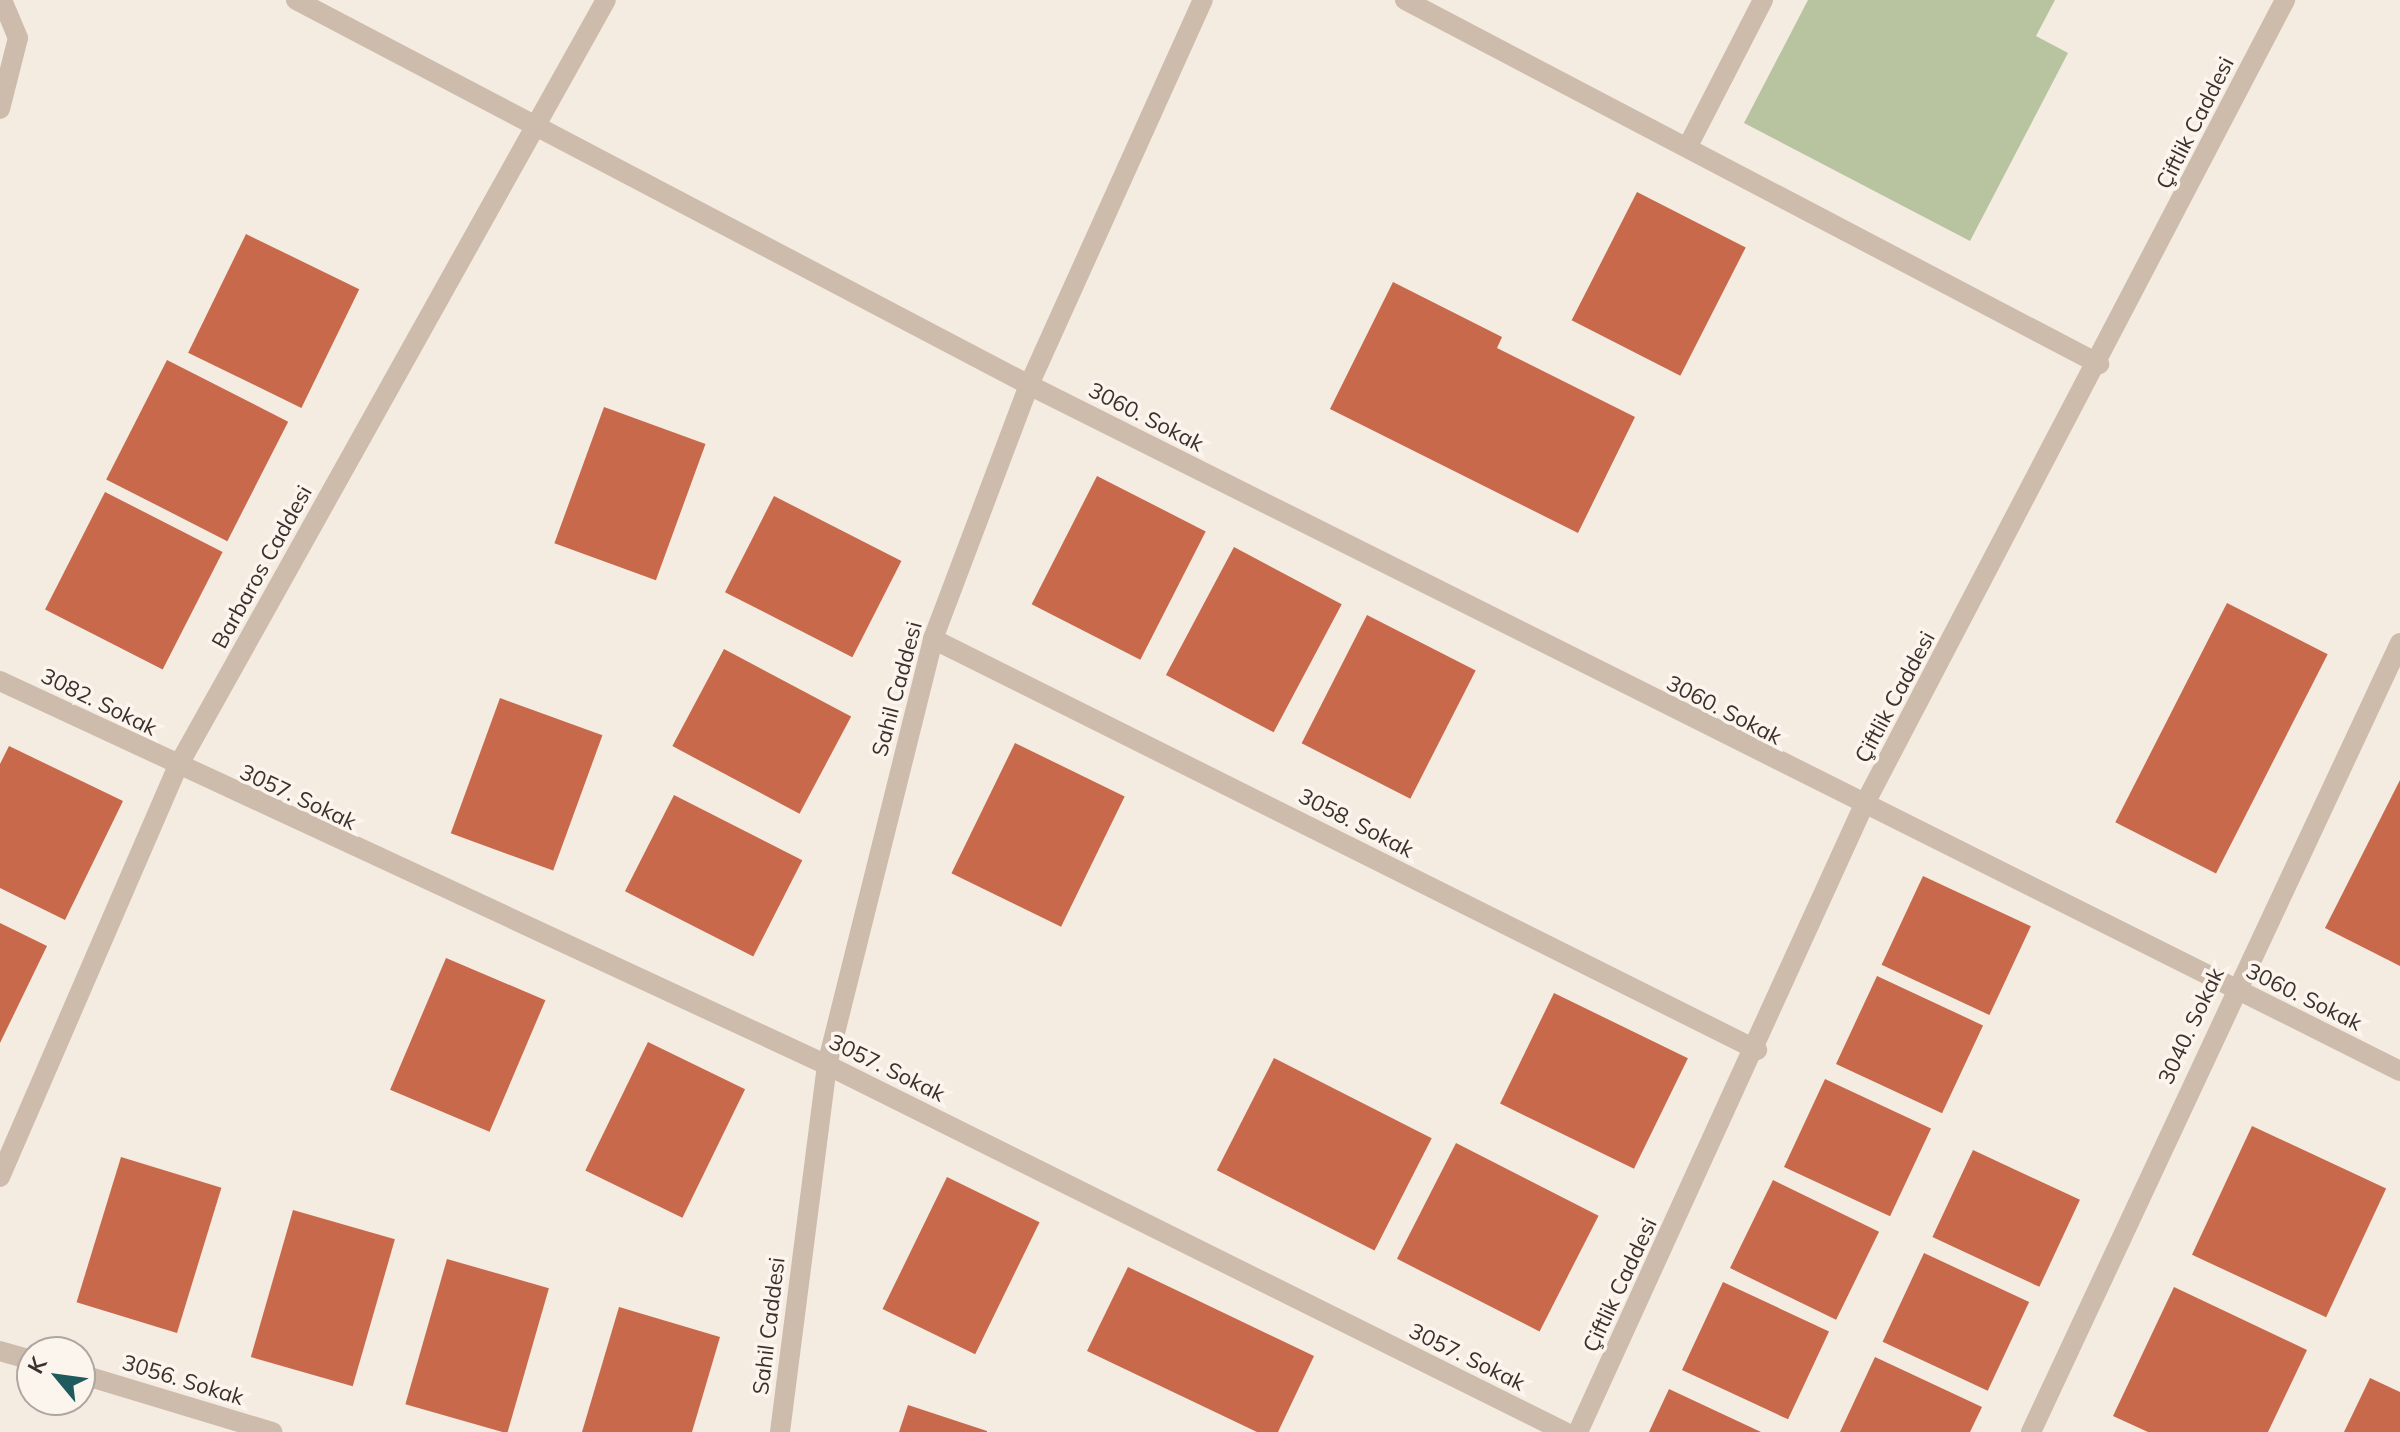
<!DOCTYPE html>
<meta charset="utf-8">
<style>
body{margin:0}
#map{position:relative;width:2400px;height:1432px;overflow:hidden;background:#f4ebe1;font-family:Mulish,sans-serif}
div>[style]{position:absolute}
.green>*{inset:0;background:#b8c4a0}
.building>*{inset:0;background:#c8694b;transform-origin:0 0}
.minor>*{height:20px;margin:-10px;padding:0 10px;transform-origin:10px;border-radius:10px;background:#cdbbac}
span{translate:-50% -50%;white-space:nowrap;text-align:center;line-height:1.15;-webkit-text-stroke:7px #fbf5ee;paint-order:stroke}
.street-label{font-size:22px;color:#3b302b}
.north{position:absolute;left:16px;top:1336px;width:80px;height:80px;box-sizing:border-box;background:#fbf5ee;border:2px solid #aea6a0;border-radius:50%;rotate:299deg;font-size:22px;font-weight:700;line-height:32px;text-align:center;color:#3b302b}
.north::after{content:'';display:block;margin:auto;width:28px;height:36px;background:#1f5a5e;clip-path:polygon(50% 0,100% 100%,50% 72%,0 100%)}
</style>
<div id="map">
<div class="green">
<i style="clip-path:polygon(1808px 0,2055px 0,2036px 36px,2068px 53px,1970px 241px,1744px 123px)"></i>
</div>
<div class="building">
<i style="left:1637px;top:192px;width:122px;height:144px;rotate:27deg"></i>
<i style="left:246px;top:234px;width:126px;height:132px;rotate:26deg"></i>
<i style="clip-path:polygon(1393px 282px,1502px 337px,1497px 348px,1635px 417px,1578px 533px,1330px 409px)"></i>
<i style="left:167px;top:360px;width:136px;height:134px;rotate:27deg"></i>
<i style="left:604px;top:407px;width:108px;height:145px;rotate:20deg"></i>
<i style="left:1097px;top:476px;width:122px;height:144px;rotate:27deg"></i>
<i style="left:105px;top:492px;width:132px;height:132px;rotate:27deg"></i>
<i style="left:774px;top:496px;width:143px;height:108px;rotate:27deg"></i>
<i style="left:1234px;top:547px;width:122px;height:145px;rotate:28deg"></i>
<i style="left:2227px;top:603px;width:113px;height:246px;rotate:27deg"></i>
<i style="left:1367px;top:615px;width:122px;height:144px;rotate:27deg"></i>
<i style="left:724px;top:649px;width:144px;height:110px;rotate:28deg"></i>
<i style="left:500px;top:698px;width:109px;height:144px;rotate:20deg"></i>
<i style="left:1015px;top:743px;width:122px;height:145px;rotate:26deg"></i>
<i style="clip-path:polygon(9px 746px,123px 801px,65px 920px,0 888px,0 764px)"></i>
<i style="clip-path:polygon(2400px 780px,2400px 966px,2325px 928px)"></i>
<i style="left:674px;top:795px;width:144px;height:108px;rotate:27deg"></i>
<i style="left:1923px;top:876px;width:119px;height:98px;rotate:25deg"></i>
<i style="clip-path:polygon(0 923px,47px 946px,0 1043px)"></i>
<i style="left:446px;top:958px;width:108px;height:143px;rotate:23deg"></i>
<i style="left:1877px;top:976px;width:117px;height:97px;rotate:25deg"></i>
<i style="left:1554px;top:993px;width:149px;height:123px;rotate:26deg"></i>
<i style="left:648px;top:1042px;width:108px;height:143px;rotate:26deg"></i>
<i style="left:1274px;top:1058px;width:177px;height:126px;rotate:27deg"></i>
<i style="left:1825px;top:1079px;width:117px;height:97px;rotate:25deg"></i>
<i style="left:2252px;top:1126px;width:148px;height:142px;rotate:25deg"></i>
<i style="left:1456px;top:1143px;width:160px;height:130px;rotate:27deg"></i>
<i style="left:1973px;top:1150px;width:118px;height:96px;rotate:25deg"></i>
<i style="left:121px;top:1157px;width:105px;height:152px;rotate:17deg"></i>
<i style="left:947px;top:1177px;width:103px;height:147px;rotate:26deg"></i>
<i style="left:1773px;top:1180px;width:118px;height:98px;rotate:26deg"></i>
<i style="left:293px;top:1210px;width:106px;height:153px;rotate:16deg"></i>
<i style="left:1924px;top:1253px;width:116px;height:98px;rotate:25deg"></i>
<i style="left:447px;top:1259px;width:106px;height:151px;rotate:16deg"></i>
<i style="clip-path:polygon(1128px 1267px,1314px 1356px,1278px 1432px,1257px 1432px,1087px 1351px)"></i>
<i style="left:1723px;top:1282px;width:117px;height:97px;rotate:25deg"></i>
<i style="clip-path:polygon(2174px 1287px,2307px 1350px,2268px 1432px,2148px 1432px,2113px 1416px)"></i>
<i style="clip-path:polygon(619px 1307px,720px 1337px,692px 1432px,582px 1432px)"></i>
<i style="clip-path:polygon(1875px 1357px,1982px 1407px,1970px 1432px,1840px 1432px)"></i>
<i style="clip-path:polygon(2370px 1378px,2400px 1392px,2400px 1432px,2344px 1432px)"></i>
<i style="clip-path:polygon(1669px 1389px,1761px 1432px,1649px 1432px)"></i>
<i style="clip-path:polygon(908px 1405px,987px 1431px,987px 1432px,899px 1432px)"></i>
</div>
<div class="minor">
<i style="left:296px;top:0;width:828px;rotate:27.71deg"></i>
<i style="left:1029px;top:385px;width:1533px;rotate:26.58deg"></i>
<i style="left:1405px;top:0;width:784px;rotate:27.68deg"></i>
<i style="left:0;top:109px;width:73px;rotate:-75.8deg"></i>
<i style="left:18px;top:38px;width:41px;rotate:-112.8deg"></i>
<i style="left:1689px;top:144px;width:162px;rotate:-62.8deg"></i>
<i style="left:933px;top:639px;width:921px;rotate:26.51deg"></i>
<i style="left:0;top:681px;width:912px;rotate:24.91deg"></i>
<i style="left:827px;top:1065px;width:824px;rotate:26.44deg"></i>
<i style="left:0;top:1177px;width:448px;rotate:-66.6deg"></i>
<i style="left:178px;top:766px;width:877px;rotate:-60.81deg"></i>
<i style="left:0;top:1351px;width:33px;rotate:16deg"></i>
<i style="left:80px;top:1374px;width:201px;rotate:16.8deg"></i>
<i style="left:780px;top:1432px;width:370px;rotate:-82.7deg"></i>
<i style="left:827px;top:1065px;width:439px;rotate:-76deg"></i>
<i style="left:933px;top:639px;width:272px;rotate:-69.3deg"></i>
<i style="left:1029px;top:385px;width:422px;rotate:-65.7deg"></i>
<i style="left:1578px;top:1432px;width:687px;rotate:-65.49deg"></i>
<i style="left:1863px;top:807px;width:911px;rotate:-62.39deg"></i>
<i style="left:2031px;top:1432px;width:871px;rotate:-64.94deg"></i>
</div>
<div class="street-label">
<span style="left:2195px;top:123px;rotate:-63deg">Çiftlik Caddesi</span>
<span style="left:1146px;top:417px;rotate:27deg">3060. Sokak</span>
<span style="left:262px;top:567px;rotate:-61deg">Barbaros Caddesi</span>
<span style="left:897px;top:689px;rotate:-75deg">Sahil Caddesi</span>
<span style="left:1895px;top:697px;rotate:-62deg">Çiftlik Caddesi</span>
<span style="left:99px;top:702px;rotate:26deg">3082. Sokak</span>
<span style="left:1724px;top:710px;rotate:27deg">3060. Sokak</span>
<span style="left:298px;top:797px;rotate:25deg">3057. Sokak</span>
<span style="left:1356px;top:823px;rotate:27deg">3058. Sokak</span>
<span style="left:2304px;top:997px;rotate:26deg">3060. Sokak</span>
<span style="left:2191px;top:1026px;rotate:-65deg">3040. Sokak</span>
<span style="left:887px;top:1068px;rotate:26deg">3057. Sokak</span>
<span style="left:1620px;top:1285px;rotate:-65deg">Çiftlik Caddesi</span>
<span style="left:769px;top:1326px;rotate:-83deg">Sahil Caddesi</span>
<span style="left:1467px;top:1357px;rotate:26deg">3057. Sokak</span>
<span style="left:183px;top:1380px;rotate:17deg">3056. Sokak</span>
</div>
<div class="north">K</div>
</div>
